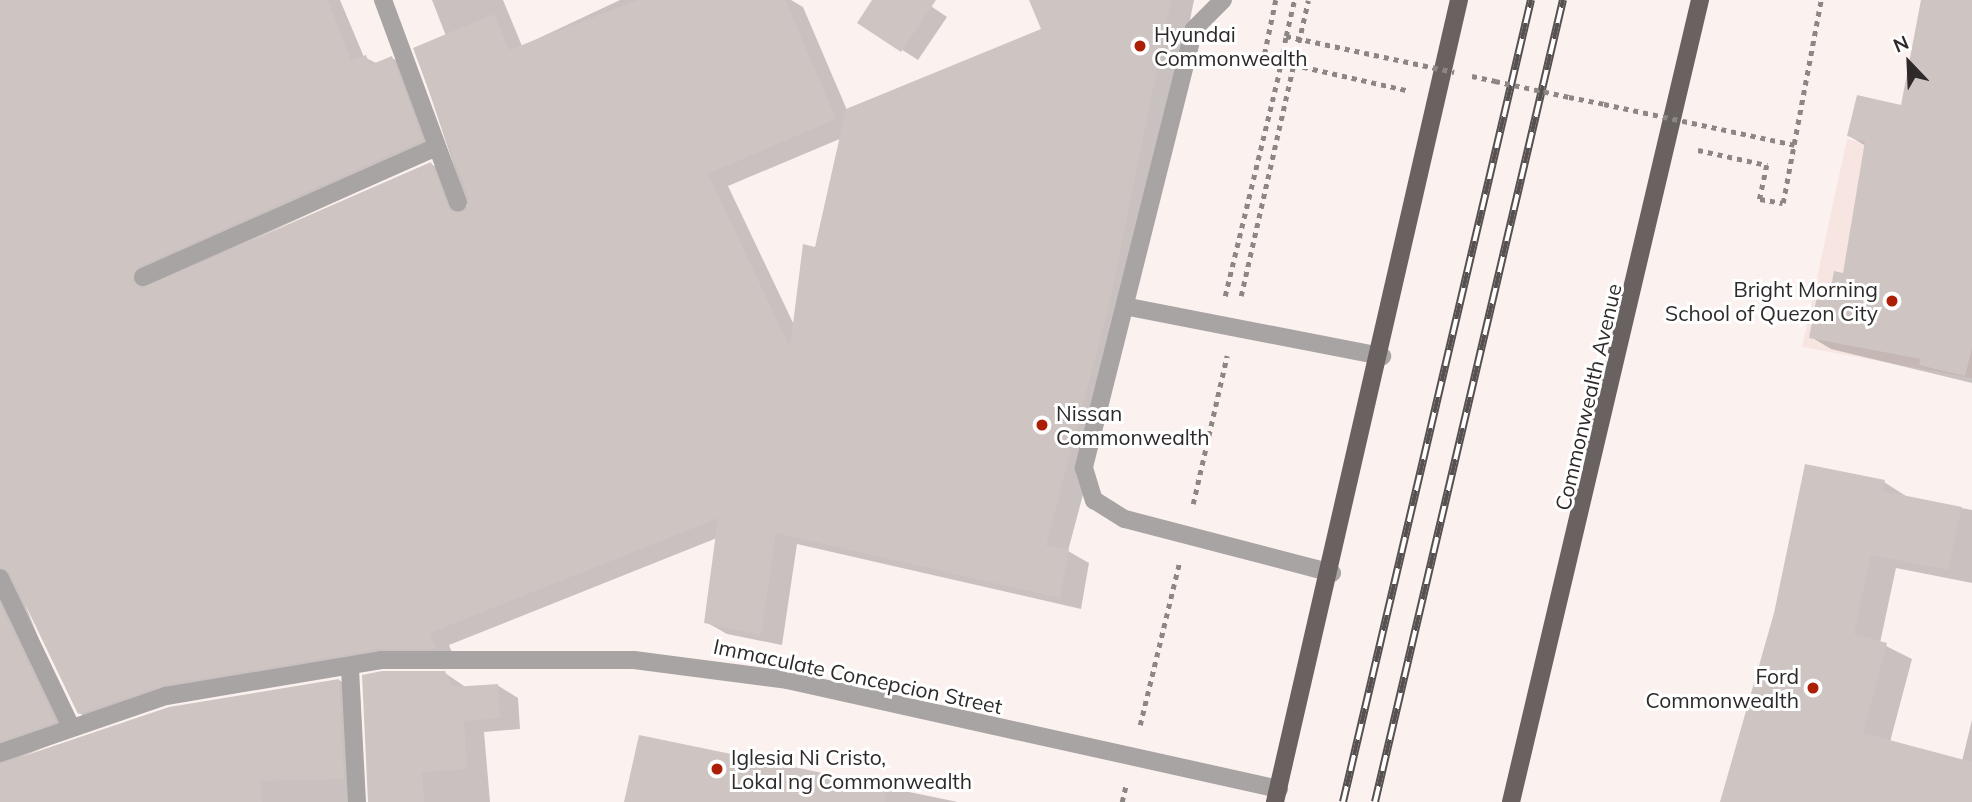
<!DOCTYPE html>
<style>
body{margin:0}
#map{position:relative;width:1972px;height:802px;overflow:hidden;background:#fbf2f0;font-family:Mulish,sans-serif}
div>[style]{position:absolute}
.built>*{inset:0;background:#f7e5e2}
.shadow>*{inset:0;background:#0003}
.building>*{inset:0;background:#cec5c3}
.path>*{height:4.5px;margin-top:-2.25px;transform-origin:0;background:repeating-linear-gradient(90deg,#8c8785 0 5px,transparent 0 10px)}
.minor>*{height:18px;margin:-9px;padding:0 9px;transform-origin:9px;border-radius:9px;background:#a8a4a3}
.major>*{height:18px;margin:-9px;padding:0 9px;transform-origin:9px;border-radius:9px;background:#696261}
.rail>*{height:8px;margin-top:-4px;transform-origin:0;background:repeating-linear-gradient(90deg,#fff 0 16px,#565150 0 32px);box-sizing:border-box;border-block:2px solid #565150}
.path-bridge>*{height:4.5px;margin-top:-2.25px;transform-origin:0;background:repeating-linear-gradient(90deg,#8c8785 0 5px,transparent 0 10px)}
.dots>*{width:19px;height:19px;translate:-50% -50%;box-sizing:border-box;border:4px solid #fff;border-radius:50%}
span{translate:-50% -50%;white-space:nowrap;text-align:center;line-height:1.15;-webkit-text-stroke:6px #fff;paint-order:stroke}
.poi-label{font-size:21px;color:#2d2a29}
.left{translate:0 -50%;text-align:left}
.right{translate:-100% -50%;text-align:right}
.street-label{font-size:21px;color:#2d2a29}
.north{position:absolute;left:1874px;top:28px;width:70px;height:70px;-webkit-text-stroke:5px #fff;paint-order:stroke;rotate:337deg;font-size:19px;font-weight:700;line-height:28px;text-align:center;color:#2d2a29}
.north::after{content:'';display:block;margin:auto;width:24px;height:32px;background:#2d2a29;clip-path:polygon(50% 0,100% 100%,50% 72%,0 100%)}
</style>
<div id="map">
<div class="built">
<i style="clip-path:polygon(1847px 139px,1972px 165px,1972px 378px,1802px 347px)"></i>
</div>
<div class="shadow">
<i style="clip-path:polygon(evenodd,0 0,340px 0,364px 57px,378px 64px,392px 58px,413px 70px,443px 152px,157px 284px,431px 164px,452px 176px,469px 211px,415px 49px,446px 36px,432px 0,503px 0,522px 46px,620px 0,791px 0,803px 7px,847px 110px,1043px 30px,1031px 0,1194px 0,1131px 314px,1068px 551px,1089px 563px,1081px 609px,797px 544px,782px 645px,727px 634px,706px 622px,717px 538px,449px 645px,455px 660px,401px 660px,186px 696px,100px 725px,79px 713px,16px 581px,76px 734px,12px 761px,339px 680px,360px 692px,365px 802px,0 802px,0 0,842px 138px,816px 249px,795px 327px,728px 186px,842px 138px)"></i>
<i style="clip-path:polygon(875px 0,922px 0,947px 17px,918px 60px,860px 23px)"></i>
<i style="clip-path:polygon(1923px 0,1972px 0,1972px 383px,1831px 349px,1811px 337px,1844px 275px,1866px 146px,1849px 136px,1902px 107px)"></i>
<i style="clip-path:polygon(1884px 482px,1909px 498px,1972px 510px,1972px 583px,1896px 568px,1880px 643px,1912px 659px,1890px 742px,1962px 761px,1972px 720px,1972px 802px,1723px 802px)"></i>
<i style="clip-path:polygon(445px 673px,467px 688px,497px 685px,518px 698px,520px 729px,484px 732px,490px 802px,370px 802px)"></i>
<i style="clip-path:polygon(640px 737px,958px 802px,626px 802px)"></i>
</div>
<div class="building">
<i style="clip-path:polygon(0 0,328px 0,351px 61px,366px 55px,370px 65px,392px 56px,423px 140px,138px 267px,132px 281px,142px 288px,431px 162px,450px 211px,466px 211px,469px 199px,413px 48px,494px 14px,509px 50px,638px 0,785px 0,836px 119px,708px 174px,790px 348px,803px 244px,815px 247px,846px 109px,1041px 29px,1029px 0,1171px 0,1110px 301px,1046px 546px,1069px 549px,1060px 598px,776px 533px,761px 635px,704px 623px,718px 518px,430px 633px,436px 649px,379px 649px,164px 685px,78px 714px,10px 573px,0 567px)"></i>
<i style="clip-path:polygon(872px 0,936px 0,901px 52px,857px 23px)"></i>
<i style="clip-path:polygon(1921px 0,1972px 0,1972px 348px,1965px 376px,1919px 365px,1921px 359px,1809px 338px,1817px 296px,1829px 298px,1834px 271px,1843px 273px,1865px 141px,1847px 136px,1857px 95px,1901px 105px)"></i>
<i style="clip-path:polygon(1805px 464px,1885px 480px,1882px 491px,1962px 507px,1948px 570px,1871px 555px,1854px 634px,1887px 643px,1863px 733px,1972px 762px,1972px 802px,1720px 802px,1774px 613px)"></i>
<i style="clip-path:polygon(0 604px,56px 722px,0 741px)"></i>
<i style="clip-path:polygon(382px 671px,445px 671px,452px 687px,498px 684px,500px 718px,464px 721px,467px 769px,422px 772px,424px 802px,368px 802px,362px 675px)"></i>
<i style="clip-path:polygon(339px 679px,344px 779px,261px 781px,262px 802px,0 802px,0 764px,169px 707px)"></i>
<i style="clip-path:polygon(639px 735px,886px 786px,885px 802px,624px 802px)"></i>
</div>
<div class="path">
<i style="left:1276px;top:0;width:59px;rotate:101.7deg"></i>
<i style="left:1264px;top:58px;width:146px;rotate:12.7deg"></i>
<i style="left:1286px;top:36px;width:37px;rotate:-77deg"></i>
<i style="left:1472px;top:76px;width:24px;rotate:12deg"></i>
<i style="left:1569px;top:97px;width:36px;rotate:11deg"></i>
<i style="left:1698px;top:150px;width:71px;rotate:12.3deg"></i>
<i style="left:1767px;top:165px;width:35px;rotate:102deg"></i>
<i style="left:1760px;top:199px;width:23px;rotate:10deg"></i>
<i style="left:1783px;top:203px;width:207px;rotate:-79.4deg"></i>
<i style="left:1225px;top:296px;width:230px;rotate:-76.4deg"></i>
<i style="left:1241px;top:296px;width:303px;rotate:-77.2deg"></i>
<i style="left:1193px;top:504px;width:152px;rotate:-77.1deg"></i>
<i style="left:1140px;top:725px;width:166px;rotate:-76.4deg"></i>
<i style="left:1122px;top:802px;width:17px;rotate:-77deg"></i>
</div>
<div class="minor">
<i style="left:383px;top:0;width:216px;rotate:69.7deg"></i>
<i style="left:1223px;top:0;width:41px;rotate:135deg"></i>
<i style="left:1194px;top:29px;width:453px;rotate:104.1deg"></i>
<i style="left:1084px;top:468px;width:34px;rotate:73deg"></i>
<i style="left:1094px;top:500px;width:36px;rotate:32deg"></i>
<i style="left:1125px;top:519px;width:214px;rotate:14.6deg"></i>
<i style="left:143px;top:277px;width:321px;rotate:-23.9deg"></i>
<i style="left:1129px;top:307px;width:258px;rotate:11deg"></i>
<i style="left:0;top:578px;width:163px;rotate:64.5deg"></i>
<i style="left:350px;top:669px;width:133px;rotate:87deg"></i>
<i style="left:0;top:753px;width:176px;rotate:-19deg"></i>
<i style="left:166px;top:696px;width:218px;rotate:-9.5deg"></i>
<i style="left:381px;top:660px;width:253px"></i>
<i style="left:634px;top:660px;width:154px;rotate:7.4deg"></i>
<i style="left:787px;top:680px;width:504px;rotate:12.49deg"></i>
</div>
<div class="major">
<i style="left:1275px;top:802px;width:823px;rotate:-77.08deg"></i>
<i style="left:1511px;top:802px;width:824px;rotate:-76.74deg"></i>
</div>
<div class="rail">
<i style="left:1343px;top:802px;width:824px;rotate:-76.81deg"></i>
<i style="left:1375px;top:802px;width:824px;rotate:-76.81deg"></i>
</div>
<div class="path-bridge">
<i style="left:1279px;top:72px;width:37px;rotate:-79deg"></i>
<i style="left:1286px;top:36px;width:172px;rotate:12.1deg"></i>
<i style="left:1495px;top:81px;width:76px;rotate:12.2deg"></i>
<i style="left:1604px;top:104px;width:195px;rotate:12.1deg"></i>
</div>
<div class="dots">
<i style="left:1140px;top:46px;background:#ad1f04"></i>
<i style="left:1892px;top:301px;background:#ad1f04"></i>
<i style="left:1042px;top:425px;background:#ad1f04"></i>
<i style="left:1813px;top:688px;background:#ad1f04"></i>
<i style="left:717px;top:769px;background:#ad1f04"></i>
</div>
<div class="poi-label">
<span class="left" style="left:1154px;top:46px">Hyundai<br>Commonwealth</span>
<span class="right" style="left:1878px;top:301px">Bright Morning<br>School of Quezon City</span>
<span class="left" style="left:1056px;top:425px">Nissan<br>Commonwealth</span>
<span class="right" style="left:1799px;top:688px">Ford<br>Commonwealth</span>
<span class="left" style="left:731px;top:769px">Iglesia Ni Cristo,<br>Lokal ng Commonwealth</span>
</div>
<div class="street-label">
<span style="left:1588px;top:397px;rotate:-77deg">Commonwealth Avenue</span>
<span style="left:858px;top:676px;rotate:12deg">Immaculate Concepcion Street</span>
</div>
<div class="north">N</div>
</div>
